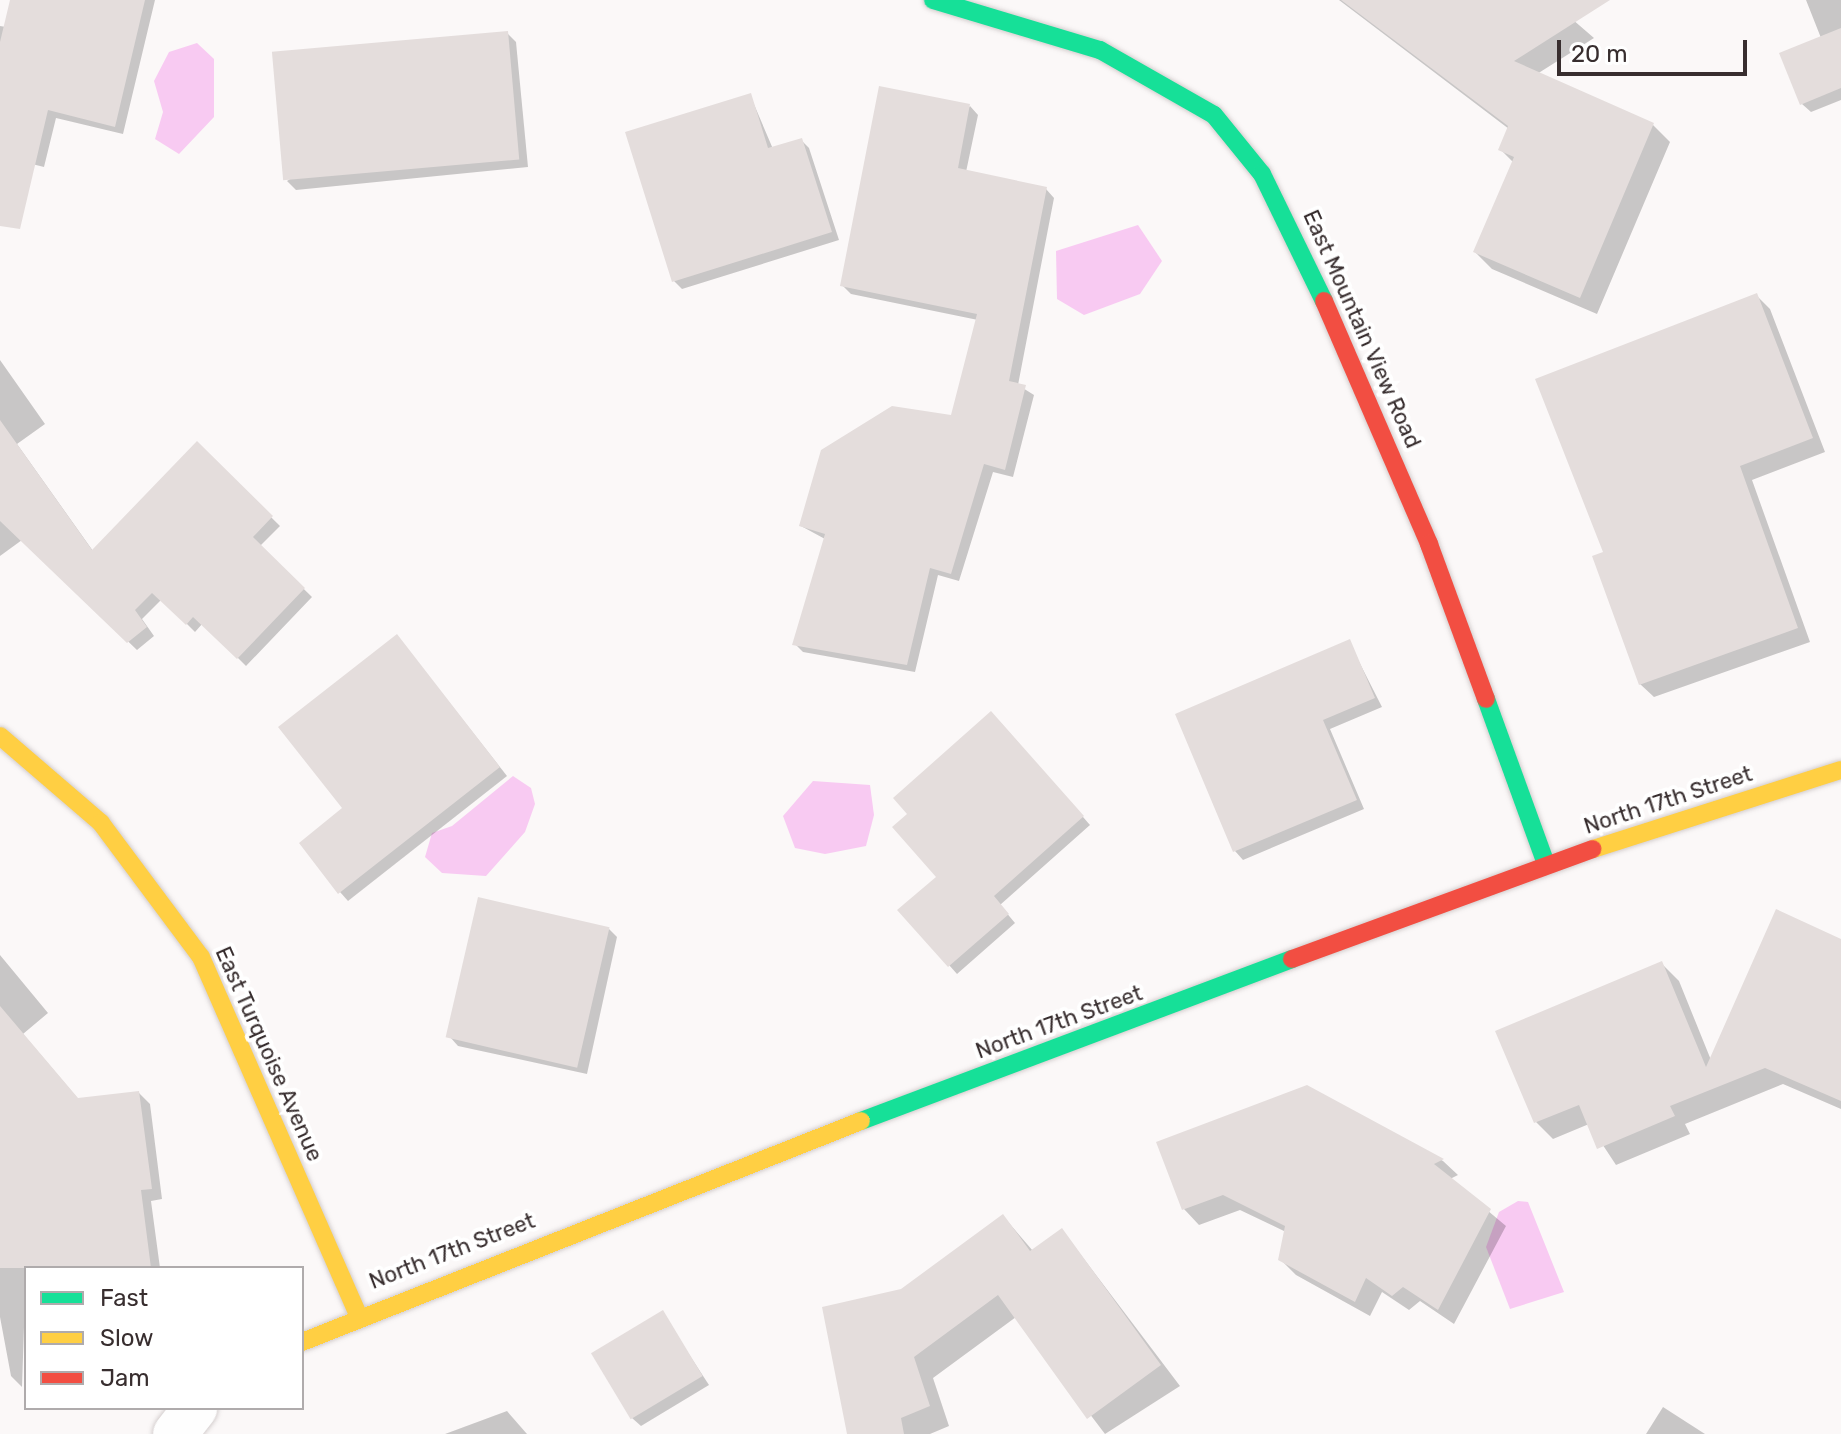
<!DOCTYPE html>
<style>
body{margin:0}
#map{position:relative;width:1841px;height:1434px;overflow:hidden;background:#fbf8f8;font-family:Rubik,sans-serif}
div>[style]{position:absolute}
.water>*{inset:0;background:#f8caf2}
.shadow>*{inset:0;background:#0003}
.building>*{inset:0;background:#e4dddc;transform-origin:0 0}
.roads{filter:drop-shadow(0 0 2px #d4cece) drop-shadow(0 0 2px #d4cece)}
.street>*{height:44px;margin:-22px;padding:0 22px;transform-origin:22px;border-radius:22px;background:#fefefe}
.fast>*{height:18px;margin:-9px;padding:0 9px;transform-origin:9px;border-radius:9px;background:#16e098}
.slow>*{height:18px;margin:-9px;padding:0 9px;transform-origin:9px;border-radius:9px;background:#ffcf43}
.jam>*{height:18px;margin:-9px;padding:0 9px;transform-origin:9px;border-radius:9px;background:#f24e42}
span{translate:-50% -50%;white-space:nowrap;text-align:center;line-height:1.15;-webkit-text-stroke:8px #fff;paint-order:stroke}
.street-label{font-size:22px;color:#382e2f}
.legend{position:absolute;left:24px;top:1266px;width:280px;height:144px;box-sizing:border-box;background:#fff;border:2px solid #afabac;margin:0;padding:10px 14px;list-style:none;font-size:24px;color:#382e2f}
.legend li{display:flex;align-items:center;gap:16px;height:40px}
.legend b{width:40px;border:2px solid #afabac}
.scale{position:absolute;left:1557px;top:40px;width:190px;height:36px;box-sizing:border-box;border:4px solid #382e2f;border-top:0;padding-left:10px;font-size:24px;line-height:28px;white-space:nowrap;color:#382e2f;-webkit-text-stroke:6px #fff;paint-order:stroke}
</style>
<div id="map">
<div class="water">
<i style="clip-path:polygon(197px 43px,214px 59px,214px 117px,179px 154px,155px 139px,163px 112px,154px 81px,169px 52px)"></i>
<i style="clip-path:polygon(1138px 225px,1162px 261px,1140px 294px,1084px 315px,1057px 299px,1056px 251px)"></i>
<i style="clip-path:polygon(513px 776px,531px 788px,535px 804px,525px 832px,486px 876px,442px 873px,425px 857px,432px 833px,452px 826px)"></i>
<i style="clip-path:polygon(813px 781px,870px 785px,874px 815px,866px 846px,825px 854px,795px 848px,783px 816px)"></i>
<i style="clip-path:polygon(1518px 1201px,1528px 1202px,1564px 1292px,1510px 1309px,1486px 1247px,1499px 1212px)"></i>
</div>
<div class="shadow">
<i style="clip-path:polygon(12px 0,155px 0,123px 134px,56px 118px,44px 167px,0 156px,0 26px,6px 27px)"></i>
<i style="clip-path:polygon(1339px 0,1550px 0,1594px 38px,1537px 74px,1653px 125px,1670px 142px,1597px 314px,1492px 269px,1475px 252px,1514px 163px,1501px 150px,1509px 129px)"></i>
<i style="clip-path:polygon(1806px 0,1841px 0,1841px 100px,1811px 112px,1802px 104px,1821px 38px)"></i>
<i style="clip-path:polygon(508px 34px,516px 42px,528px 167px,296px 190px,287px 181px)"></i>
<i style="clip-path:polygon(750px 95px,773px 149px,801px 140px,809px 148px,839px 240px,682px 289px,674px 281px)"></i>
<i style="clip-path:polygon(970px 106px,978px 115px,966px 172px,1046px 189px,1054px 198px,1018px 385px,1034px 395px,1013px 477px,993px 472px,959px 581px,938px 575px,915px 672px,803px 652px,795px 644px,825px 539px,801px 526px,953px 417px,978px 320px,851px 294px,842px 285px)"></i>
<i style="clip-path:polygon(1756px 295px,1770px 309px,1825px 452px,1752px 480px,1810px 642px,1654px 697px,1640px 684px,1606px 553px)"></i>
<i style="clip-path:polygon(0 360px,45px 424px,17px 444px,93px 551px,197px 444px,280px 526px,260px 546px,312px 597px,246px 666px,203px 623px,195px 632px,162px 599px,142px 619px,154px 636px,137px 650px,22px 540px,0 556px)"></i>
<i style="clip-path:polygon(397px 636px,507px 776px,348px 901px,340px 892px,345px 809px)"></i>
<i style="clip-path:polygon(1349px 642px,1382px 707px,1330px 729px,1364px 809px,1243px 860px,1235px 851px)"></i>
<i style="clip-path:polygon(1000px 722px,1090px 825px,1000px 905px,1015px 923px,957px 974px,949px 965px,939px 877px,910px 814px)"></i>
<i style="clip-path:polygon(609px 929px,617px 937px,587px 1074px,458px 1046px,450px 1037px)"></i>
<i style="clip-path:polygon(1841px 941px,1841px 1109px,1783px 1084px,1685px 1124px,1690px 1134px,1616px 1165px,1589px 1124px,1553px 1139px,1536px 1122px,1662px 964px,1679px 981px,1711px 1060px)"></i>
<i style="clip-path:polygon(0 955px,48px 1013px,23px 1034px,79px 1100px,139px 1093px,150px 1104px,162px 1199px,151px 1201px,160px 1268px,26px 1268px,22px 1387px,11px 1376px,0 1317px)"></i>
<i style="clip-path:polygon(1307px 1087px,1443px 1161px,1458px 1175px,1450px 1179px,1506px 1226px,1454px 1324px,1420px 1301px,1409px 1310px,1382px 1292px,1370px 1316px,1296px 1275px,1280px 1259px,1286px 1232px,1240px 1210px,1199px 1225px,1184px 1209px)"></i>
<i style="clip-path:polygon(1003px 1216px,1033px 1251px,1062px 1230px,1180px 1386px,1105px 1434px,1016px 1317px,933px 1378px,949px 1426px,930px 1434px,849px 1434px,902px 1291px)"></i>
<i style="clip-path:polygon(662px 1313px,709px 1385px,641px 1426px,632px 1418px)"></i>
<i style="clip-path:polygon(1663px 1407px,1705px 1434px,1646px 1434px)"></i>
<i style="clip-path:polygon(507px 1411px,527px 1434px,445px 1434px)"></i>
</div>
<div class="building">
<i style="clip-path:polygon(10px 0,145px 0,115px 127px,48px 110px,20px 229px,0 226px,0 42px)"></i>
<i style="clip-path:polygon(1341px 0,1610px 0,1514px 61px,1654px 123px,1580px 298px,1473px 252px,1514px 157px,1498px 150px,1508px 126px)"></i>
<i style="clip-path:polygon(1841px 28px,1841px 88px,1800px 105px,1779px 53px)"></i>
<i style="left:508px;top:31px;width:129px;height:237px;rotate:85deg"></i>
<i style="clip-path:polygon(879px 86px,970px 104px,958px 168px,1047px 187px,1009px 381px,1026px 385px,1005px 470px,984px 464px,951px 574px,930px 568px,907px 665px,792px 645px,825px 534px,799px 526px,821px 450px,892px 406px,951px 415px,977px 314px,840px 286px)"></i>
<i style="clip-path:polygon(751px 93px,768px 148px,802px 138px,832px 232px,672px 282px,625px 132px)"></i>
<i style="clip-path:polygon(1757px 293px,1813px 438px,1740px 466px,1798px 628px,1639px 685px,1592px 556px,1603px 552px,1535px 379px)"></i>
<i style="clip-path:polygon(0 420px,92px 550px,197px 441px,273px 516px,253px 537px,305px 588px,237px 659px,193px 617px,186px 625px,152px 593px,135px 610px,147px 627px,127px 643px,0 521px)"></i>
<i style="clip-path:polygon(397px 634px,500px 767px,338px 894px,299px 843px,342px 808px,278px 727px)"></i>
<i style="clip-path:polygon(1350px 639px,1375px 698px,1323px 720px,1357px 800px,1233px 852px,1175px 714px)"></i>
<i style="clip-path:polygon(991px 711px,1084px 816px,994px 896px,1009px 914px,948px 967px,897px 910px,936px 877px,892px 827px,907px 814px,893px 798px)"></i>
<i style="left:478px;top:897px;width:135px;height:144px;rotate:13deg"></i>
<i style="clip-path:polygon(1776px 909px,1841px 939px,1841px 1101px,1765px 1068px,1670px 1106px,1675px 1116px,1597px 1149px,1579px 1105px,1534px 1123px,1495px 1031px,1662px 961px,1706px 1067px)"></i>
<i style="clip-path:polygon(0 1006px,78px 1098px,139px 1091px,152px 1189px,141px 1190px,151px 1268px,0 1268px)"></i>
<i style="clip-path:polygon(1307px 1085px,1444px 1159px,1434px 1164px,1491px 1209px,1438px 1310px,1403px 1287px,1392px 1296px,1366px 1278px,1355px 1302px,1278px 1260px,1285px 1226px,1223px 1195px,1182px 1210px,1156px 1142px)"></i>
<i style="clip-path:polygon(1003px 1214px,1030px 1251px,1062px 1228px,1161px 1365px,1087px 1419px,998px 1295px,914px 1357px,930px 1406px,901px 1418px,904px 1434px,847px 1434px,822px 1307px,901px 1289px)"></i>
<i style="left:663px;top:1310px;width:77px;height:84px;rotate:59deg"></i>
</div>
<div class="roads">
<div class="street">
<i style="left:175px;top:1434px;width:33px;rotate:-52deg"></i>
</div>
<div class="fast">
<i style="left:933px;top:0;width:174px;rotate:16.7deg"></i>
<i style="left:1100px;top:50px;width:131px;rotate:29.7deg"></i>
<i style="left:1214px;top:115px;width:76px;rotate:50.9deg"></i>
<i style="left:1262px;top:174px;width:141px;rotate:64deg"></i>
<i style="left:1486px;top:699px;width:176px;rotate:70deg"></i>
<i style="left:861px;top:1121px;width:460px;rotate:-20.6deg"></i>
</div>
<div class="slow">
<i style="left:0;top:736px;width:133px;rotate:40.7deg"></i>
<i style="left:101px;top:823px;width:167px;rotate:53.3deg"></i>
<i style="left:201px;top:957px;width:389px;rotate:66.3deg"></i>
<i style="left:1593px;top:849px;width:260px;rotate:-17.7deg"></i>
<i style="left:302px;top:1342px;width:601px;rotate:-21.57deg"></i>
</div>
<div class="jam">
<i style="left:1324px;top:301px;width:265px;rotate:66.6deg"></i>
<i style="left:1429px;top:544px;width:165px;rotate:69.8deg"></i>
<i style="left:1292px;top:959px;width:320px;rotate:-20.1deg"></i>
</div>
</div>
<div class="street-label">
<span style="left:1362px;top:329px;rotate:66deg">East Mountain View Road</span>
<span style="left:1668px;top:800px;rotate:-18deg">North 17th Street</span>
<span style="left:1059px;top:1022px;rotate:-20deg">North 17th Street</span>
<span style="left:269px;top:1054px;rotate:66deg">East Turquoise Avenue</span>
<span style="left:452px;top:1251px;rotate:-21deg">North 17th Street</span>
</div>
<ul class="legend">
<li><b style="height:10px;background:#16e098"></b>Fast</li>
<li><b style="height:10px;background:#ffcf43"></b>Slow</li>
<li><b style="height:10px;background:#f24e42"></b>Jam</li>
</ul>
<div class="scale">20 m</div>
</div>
